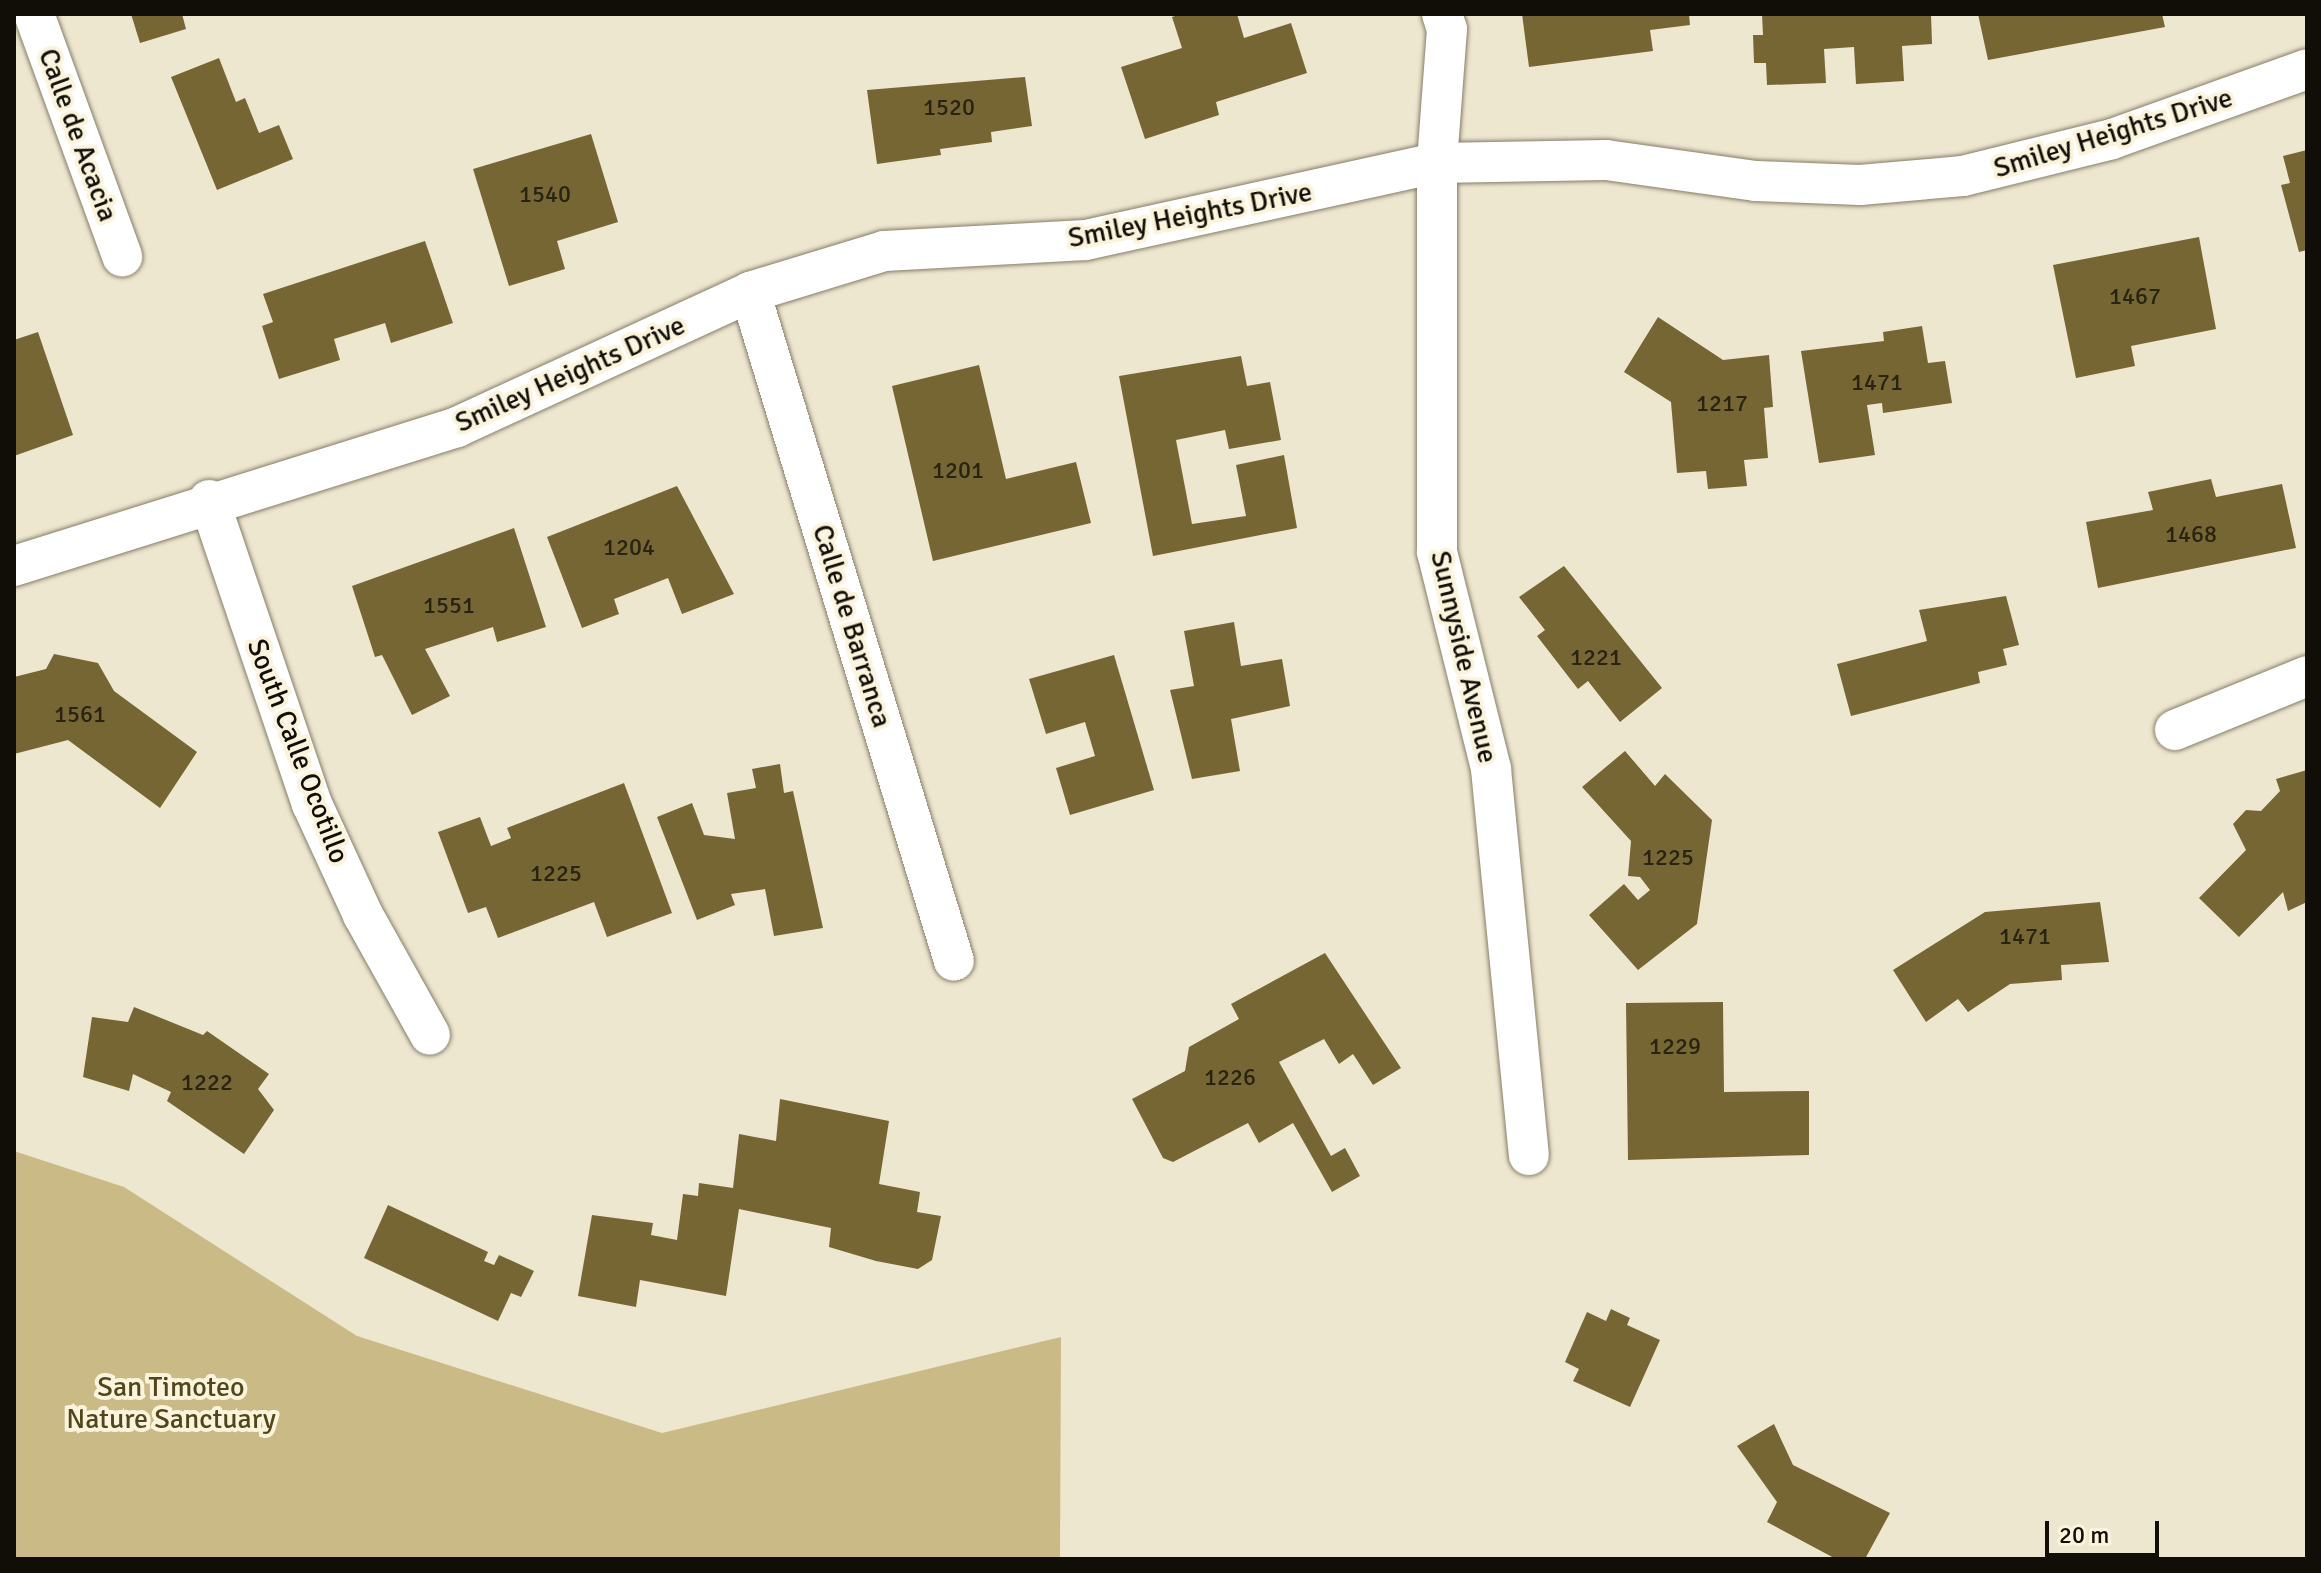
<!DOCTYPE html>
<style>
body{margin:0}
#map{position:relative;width:2321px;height:1573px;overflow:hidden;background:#eee7d0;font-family:Signika,sans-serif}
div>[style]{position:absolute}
.green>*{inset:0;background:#caba85}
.building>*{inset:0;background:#756633}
.roads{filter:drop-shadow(0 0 2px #847e69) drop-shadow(0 0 2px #847e69)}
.minor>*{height:40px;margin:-20px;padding:0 20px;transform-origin:20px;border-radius:20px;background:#fff}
span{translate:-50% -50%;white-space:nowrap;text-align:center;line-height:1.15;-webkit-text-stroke:8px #fbf4dd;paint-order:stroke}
.number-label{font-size:24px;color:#292411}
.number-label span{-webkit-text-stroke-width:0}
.street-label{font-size:28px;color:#100e06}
.park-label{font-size:28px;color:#51451b}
.frame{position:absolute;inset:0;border:16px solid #100e06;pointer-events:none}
.scale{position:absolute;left:2045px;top:1521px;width:114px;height:36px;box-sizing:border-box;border:4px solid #100e06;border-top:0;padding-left:10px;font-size:24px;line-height:28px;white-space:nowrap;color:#100e06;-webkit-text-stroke:6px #fbf4dd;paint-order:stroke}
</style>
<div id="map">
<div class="green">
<i style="clip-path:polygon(14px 1151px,124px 1187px,357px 1336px,662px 1433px,1061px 1337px,1060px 1559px,14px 1559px)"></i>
</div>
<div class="building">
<i style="clip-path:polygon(131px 14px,182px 14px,186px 29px,140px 43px)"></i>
<i style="clip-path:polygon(1181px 14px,1237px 14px,1244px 38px,1291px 23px,1307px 73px,1216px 102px,1219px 115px,1145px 139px,1121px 67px,1182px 48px,1172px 17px)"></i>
<i style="clip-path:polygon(1522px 14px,1689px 14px,1690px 25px,1650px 30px,1653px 51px,1529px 67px)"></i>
<i style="clip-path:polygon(1762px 14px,1931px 14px,1932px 44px,1902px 46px,1904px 81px,1856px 84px,1854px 47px,1824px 49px,1826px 83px,1767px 85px,1766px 63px,1754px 63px,1753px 35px,1763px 35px)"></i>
<i style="clip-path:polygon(1978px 14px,2162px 14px,2165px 27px,1988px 60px)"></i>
<i style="clip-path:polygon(219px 58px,236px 102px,245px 98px,259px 133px,279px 125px,293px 159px,217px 190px,171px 77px)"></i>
<i style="clip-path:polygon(1025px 77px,1032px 126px,991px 132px,992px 142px,940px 149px,941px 155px,877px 164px,867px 90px)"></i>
<i style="clip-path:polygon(591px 134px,618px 222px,557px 241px,565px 269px,509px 286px,473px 169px)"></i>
<i style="clip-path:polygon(2307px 150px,2307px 250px,2299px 252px,2281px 185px,2290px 183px,2283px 156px)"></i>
<i style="clip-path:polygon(2199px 237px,2216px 329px,2131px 346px,2135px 366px,2076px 378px,2053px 265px)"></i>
<i style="clip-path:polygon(425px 241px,453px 323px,391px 343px,385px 323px,334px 339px,340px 360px,279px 379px,262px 326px,273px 322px,263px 294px)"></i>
<i style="clip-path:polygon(1658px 317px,1723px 360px,1769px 355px,1773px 407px,1764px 408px,1768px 458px,1744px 460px,1747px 486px,1708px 489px,1706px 471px,1677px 473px,1671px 402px,1624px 372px)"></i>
<i style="clip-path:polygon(1922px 326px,1928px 363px,1945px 361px,1952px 403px,1883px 413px,1882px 403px,1867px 405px,1875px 455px,1819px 463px,1801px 351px,1884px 341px,1883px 332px)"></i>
<i style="clip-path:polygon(38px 332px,73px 435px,14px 456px,14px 340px)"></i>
<i style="clip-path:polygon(1241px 356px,1247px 386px,1270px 382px,1281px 440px,1229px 449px,1225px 430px,1176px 440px,1192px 524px,1246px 516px,1236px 465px,1284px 455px,1297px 528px,1153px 556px,1119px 376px)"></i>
<i style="clip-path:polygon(979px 365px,1006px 479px,1076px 462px,1091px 523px,933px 561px,892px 386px)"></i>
<i style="clip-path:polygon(2211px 479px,2216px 497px,2282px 484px,2296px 548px,2098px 588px,2086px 522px,2153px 510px,2148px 492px)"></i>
<i style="clip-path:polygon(677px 486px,734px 594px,682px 614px,668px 578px,614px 599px,619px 614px,582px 628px,547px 537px)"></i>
<i style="clip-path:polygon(514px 528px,546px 627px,497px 642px,493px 627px,425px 649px,450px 696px,412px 715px,382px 655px,375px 657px,352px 586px)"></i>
<i style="clip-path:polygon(1564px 566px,1662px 688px,1620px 722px,1588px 681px,1578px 689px,1537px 636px,1545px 630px,1519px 597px)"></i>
<i style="clip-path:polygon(2006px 596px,2019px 645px,2003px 649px,2007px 665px,1978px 672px,1980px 683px,1851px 716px,1837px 664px,1927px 641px,1919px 610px)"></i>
<i style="clip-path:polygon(1234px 622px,1241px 666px,1282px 659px,1290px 706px,1231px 719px,1240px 771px,1192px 779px,1170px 690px,1194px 686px,1184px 631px)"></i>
<i style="clip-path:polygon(54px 654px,98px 663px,114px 691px,197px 752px,160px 808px,68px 740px,14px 754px,14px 677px,46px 669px)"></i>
<i style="clip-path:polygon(1114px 655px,1154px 790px,1070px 815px,1056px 768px,1095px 756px,1085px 722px,1046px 734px,1029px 679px)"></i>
<i style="clip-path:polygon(1625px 751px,1655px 786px,1665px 774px,1712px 820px,1697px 924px,1638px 970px,1589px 915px,1624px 884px,1638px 900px,1650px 890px,1640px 877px,1628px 876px,1631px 841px,1582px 787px)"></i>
<i style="clip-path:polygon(780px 764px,784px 793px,793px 791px,823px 928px,774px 936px,765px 889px,731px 894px,735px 905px,697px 920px,657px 817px,692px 803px,704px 835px,735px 839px,727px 793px,756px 788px,752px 769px)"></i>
<i style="clip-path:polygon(2307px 770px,2307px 902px,2288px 911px,2283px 892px,2239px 937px,2199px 898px,2246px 850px,2233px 824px,2246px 810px,2261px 811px,2280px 791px,2276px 779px)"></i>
<i style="clip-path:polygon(624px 783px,672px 913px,607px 937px,594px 902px,498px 938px,486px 907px,468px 913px,438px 832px,480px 817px,491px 846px,511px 838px,507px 828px)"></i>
<i style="clip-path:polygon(2100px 902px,2109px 962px,2061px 965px,2062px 980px,2010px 984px,1968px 1012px,1958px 999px,1926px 1022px,1893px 970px,1985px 912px)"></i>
<i style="clip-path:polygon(1325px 953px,1401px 1068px,1373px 1085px,1353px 1054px,1339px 1064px,1324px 1039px,1279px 1062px,1331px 1156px,1345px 1148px,1360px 1176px,1332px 1192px,1293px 1123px,1259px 1143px,1248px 1123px,1173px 1162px,1163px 1158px,1132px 1099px,1185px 1071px,1189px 1047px,1239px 1019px,1231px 1004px)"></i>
<i style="clip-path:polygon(1723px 1002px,1724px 1092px,1809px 1091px,1809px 1155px,1628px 1160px,1626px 1003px)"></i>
<i style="clip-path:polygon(134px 1007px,203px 1035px,207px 1031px,269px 1074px,258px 1089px,274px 1110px,244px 1154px,167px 1101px,171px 1092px,133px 1074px,129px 1091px,83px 1077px,92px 1017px,128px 1022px)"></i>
<i style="clip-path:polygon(780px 1099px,889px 1121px,879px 1184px,920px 1192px,917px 1212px,941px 1216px,932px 1260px,918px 1269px,876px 1261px,829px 1247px,831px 1228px,739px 1209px,726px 1296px,640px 1280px,636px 1307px,578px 1296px,592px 1215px,653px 1223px,651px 1235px,677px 1240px,683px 1194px,698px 1196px,699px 1183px,733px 1188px,739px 1134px,776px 1141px)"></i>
<i style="clip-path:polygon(388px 1205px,488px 1252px,484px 1261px,494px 1265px,499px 1255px,534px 1271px,521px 1297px,511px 1293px,498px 1321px,364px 1258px)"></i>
<i style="clip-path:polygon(1611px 1309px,1630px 1318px,1627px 1325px,1660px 1340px,1630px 1407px,1573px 1381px,1579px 1369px,1565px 1362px,1587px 1312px,1606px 1321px)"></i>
<i style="clip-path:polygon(1774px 1424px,1793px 1465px,1890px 1513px,1865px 1559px,1836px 1559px,1767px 1522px,1777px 1502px,1737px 1446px)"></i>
</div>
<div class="roads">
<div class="minor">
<i style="left:34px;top:14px;width:258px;rotate:70deg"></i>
<i style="left:1442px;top:14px;width:16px;rotate:72deg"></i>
<i style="left:1447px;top:29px;width:134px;rotate:94.3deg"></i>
<i style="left:1437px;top:163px;width:389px;rotate:90deg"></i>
<i style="left:1437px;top:552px;width:224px;rotate:76deg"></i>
<i style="left:1491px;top:769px;width:388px;rotate:84.4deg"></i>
<i style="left:750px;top:292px;width:699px;rotate:73.04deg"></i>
<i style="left:209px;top:500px;width:321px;rotate:71.3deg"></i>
<i style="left:312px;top:804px;width:122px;rotate:65.3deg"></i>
<i style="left:363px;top:915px;width:137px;rotate:60.8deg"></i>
<i style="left:14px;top:566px;width:464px;rotate:-17.4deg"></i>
<i style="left:457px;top:427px;width:323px;rotate:-24.7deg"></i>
<i style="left:750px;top:292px;width:140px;rotate:-17deg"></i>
<i style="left:884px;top:251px;width:202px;rotate:-3.1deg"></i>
<i style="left:1086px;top:240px;width:359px;rotate:-12.4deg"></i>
<i style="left:1437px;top:163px;width:169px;rotate:-1deg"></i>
<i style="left:1606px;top:160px;width:151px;rotate:8deg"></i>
<i style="left:1756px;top:181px;width:104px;rotate:2.2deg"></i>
<i style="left:1860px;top:185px;width:103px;rotate:-5deg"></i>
<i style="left:1963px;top:176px;width:154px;rotate:-13.9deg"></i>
<i style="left:2112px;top:139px;width:207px;rotate:-19.7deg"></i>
<i style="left:2175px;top:730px;width:143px;rotate:-22.2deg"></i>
</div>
</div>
<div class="number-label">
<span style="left:949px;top:108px">1520</span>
<span style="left:545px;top:195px">1540</span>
<span style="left:2135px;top:297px">1467</span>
<span style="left:1877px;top:383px">1471</span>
<span style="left:1722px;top:404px">1217</span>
<span style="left:958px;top:471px">1201</span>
<span style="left:2191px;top:535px">1468</span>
<span style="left:629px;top:548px">1204</span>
<span style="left:449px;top:606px">1551</span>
<span style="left:1596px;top:658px">1221</span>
<span style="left:80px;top:715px">1561</span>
<span style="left:1668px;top:858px">1225</span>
<span style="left:556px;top:874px">1225</span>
<span style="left:2025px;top:937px">1471</span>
<span style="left:1675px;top:1047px">1229</span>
<span style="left:1230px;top:1078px">1226</span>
<span style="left:207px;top:1083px">1222</span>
</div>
<div class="street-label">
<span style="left:2113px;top:133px;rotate:-17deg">Smiley Heights Drive</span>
<span style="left:78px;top:135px;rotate:70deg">Calle de Acacia</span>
<span style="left:1190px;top:215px;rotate:-11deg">Smiley Heights Drive</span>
<span style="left:570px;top:374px;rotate:-24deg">Smiley Heights Drive</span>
<span style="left:852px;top:626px;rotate:73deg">Calle de Barranca</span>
<span style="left:1464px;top:657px;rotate:77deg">Sunnyside Avenue</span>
<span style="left:298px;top:751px;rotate:69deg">South Calle Ocotillo</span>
</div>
<div class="park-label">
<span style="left:171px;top:1403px">San Timoteo<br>Nature Sanctuary</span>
</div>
<div class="frame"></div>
<div class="scale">20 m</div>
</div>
